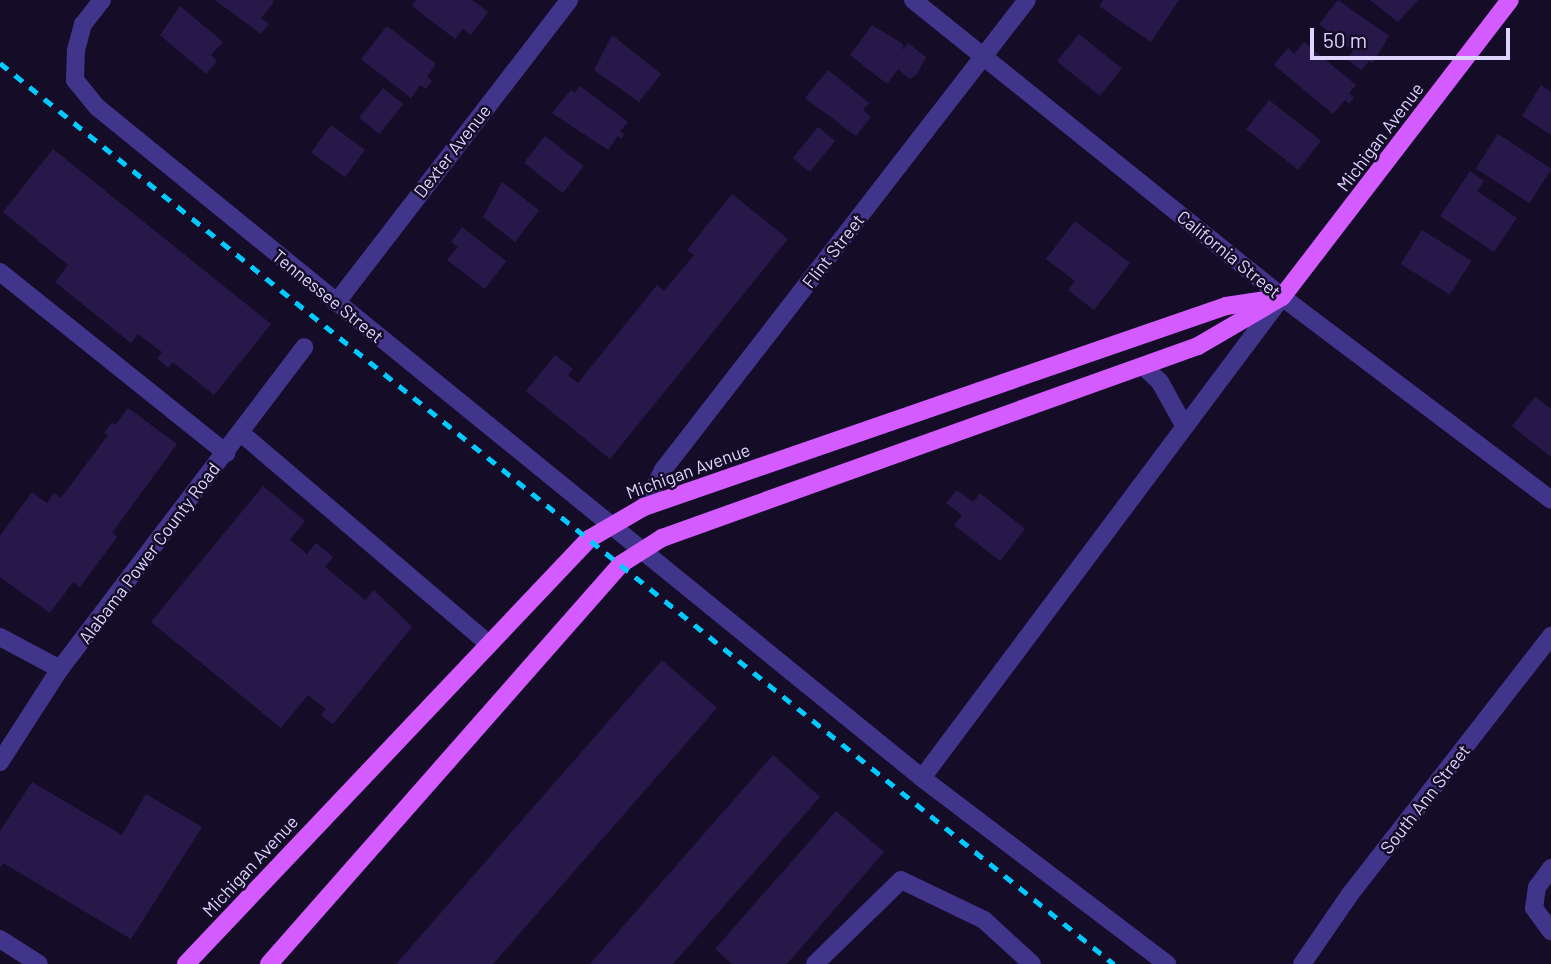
<!DOCTYPE html>
<style>
body{margin:0}
#map{position:relative;width:1551px;height:964px;overflow:hidden;background:#150d28;font-family:Barlow,sans-serif}
div>[style]{position:absolute}
.building>*{inset:0;background:#27184a;transform-origin:0 0}
.minor>*{height:18px;margin:-9px;padding:0 9px;transform-origin:9px;border-radius:9px;background:#41348b}
.major>*{height:18px;margin:-9px;padding:0 9px;transform-origin:9px;border-radius:9px;background:#d35bff}
.rail>*{height:5px;margin-top:-2.5px;transform-origin:0;background:repeating-linear-gradient(90deg,#00caff 0 10px,transparent 0 19px)}
span{translate:-50% -50%;white-space:nowrap;text-align:center;line-height:1.15;-webkit-text-stroke:5px #150d28;paint-order:stroke}
.street-label{font-size:18px;color:#ded4ff}
.scale{position:absolute;left:1310px;top:28px;width:200px;height:32px;box-sizing:border-box;border:4px solid #ded4ff;border-top:0;padding-left:9px;font-size:21px;line-height:24px;white-space:nowrap;color:#ded4ff;-webkit-text-stroke:5px #150d28;paint-order:stroke}
</style>
<div id="map">
<div class="building">
<i style="clip-path:polygon(215px 0,272px 0,274px 2px,261px 18px,269px 24px,261px 34px)"></i>
<i style="clip-path:polygon(416px 0,472px 0,488px 12px,471px 35px,463px 29px,455px 39px,412px 6px)"></i>
<i style="clip-path:polygon(1103px 0,1179px 0,1151px 42px,1099px 6px)"></i>
<i style="clip-path:polygon(1338px 0,1389px 36px,1373px 63px,1369px 61px,1361px 70px,1347px 59px,1353px 51px,1319px 24px)"></i>
<i style="clip-path:polygon(1370px 0,1418px 0,1398px 22px)"></i>
<i style="clip-path:polygon(180px 6px,223px 42px,211px 55px,217px 61px,206px 74px,160px 35px)"></i>
<i style="clip-path:polygon(872px 25px,903px 44px,903px 50px,908px 43px,926px 57px,917px 74px,910px 79px,898px 69px,887px 84px,850px 55px)"></i>
<i style="clip-path:polygon(387px 26px,436px 64px,427px 77px,432px 81px,426px 89px,420px 85px,411px 98px,361px 59px)"></i>
<i style="left:1079px;top:34px;width:55px;height:35px;rotate:39deg"></i>
<i style="clip-path:polygon(612px 35px,661px 74px,639px 102px,594px 70px)"></i>
<i style="clip-path:polygon(1304px 42px,1356px 85px,1349px 93px,1354px 97px,1349px 104px,1345px 100px,1333px 114px,1274px 65px,1288px 48px,1294px 54px)"></i>
<i style="clip-path:polygon(828px 70px,869px 103px,863px 110px,871px 117px,856px 136px,805px 98px)"></i>
<i style="clip-path:polygon(1541px 85px,1551px 92px,1551px 135px,1522px 116px)"></i>
<i style="clip-path:polygon(580px 86px,628px 122px,620px 131px,624px 134px,621px 139px,618px 136px,608px 150px,552px 113px,571px 90px,575px 93px)"></i>
<i style="left:383px;top:88px;width:26px;height:38px;rotate:39deg"></i>
<i style="left:1269px;top:100px;width:66px;height:37px;rotate:38deg"></i>
<i style="left:331px;top:125px;width:42px;height:34px;rotate:36deg"></i>
<i style="left:818px;top:127px;width:22px;height:40px;rotate:39deg"></i>
<i style="left:1498px;top:134px;width:64px;height:41px;rotate:33deg"></i>
<i style="left:545px;top:136px;width:49px;height:34px;rotate:38deg"></i>
<i style="clip-path:polygon(53px 149px,271px 324px,214px 395px,173px 362px,168px 368px,157px 358px,162px 352px,138px 334px,131px 343px,55px 282px,68px 265px,3px 212px)"></i>
<i style="clip-path:polygon(1470px 171px,1484px 181px,1477px 191px,1517px 218px,1494px 252px,1440px 216px)"></i>
<i style="clip-path:polygon(502px 182px,539px 210px,515px 242px,483px 217px)"></i>
<i style="clip-path:polygon(732px 194px,788px 239px,610px 459px,526px 391px,555px 355px,573px 369px,568px 375px,578px 383px,657px 285px,664px 291px,694px 255px,687px 250px)"></i>
<i style="clip-path:polygon(1075px 221px,1130px 263px,1094px 310px,1068px 290px,1075px 281px,1046px 259px)"></i>
<i style="clip-path:polygon(462px 227px,506px 261px,485px 289px,447px 260px,458px 247px,451px 242px)"></i>
<i style="left:1422px;top:230px;width:58px;height:40px;rotate:32deg"></i>
<i style="clip-path:polygon(1535px 397px,1551px 409px,1551px 457px,1512px 426px)"></i>
<i style="clip-path:polygon(128px 408px,177px 444px,112px 533px,117px 537px,80px 587px,73px 582px,50px 613px,0 577px,0 536px,32px 492px,47px 503px,54px 493px,61px 498px,108px 435px,104px 433px,112px 422px,115px 425px)"></i>
<i style="clip-path:polygon(263px 486px,305px 521px,290px 540px,307px 554px,316px 543px,333px 557px,325px 567px,365px 600px,374px 590px,412px 627px,333px 724px,321px 715px,326px 709px,308px 695px,281px 728px,151px 622px)"></i>
<i style="clip-path:polygon(957px 490px,973px 502px,980px 493px,1025px 529px,1000px 561px,954px 525px,962px 515px,946px 503px)"></i>
<i style="clip-path:polygon(662px 660px,717px 708px,493px 964px,396px 964px)"></i>
<i style="clip-path:polygon(773px 755px,820px 797px,673px 964px,590px 964px)"></i>
<i style="clip-path:polygon(32px 782px,122px 835px,146px 794px,202px 827px,131px 939px,3px 863px,0 868px,0 831px)"></i>
<i style="clip-path:polygon(836px 811px,884px 852px,787px 964px,732px 964px,715px 949px)"></i>
</div>
<div class="minor">
<i style="left:102px;top:0;width:31px;rotate:128deg"></i>
<i style="left:83px;top:24px;width:27px;rotate:105deg"></i>
<i style="left:76px;top:50px;width:30px;rotate:92deg"></i>
<i style="left:75px;top:80px;width:35px;rotate:51deg"></i>
<i style="left:97px;top:107px;width:1063px;rotate:39.12deg"></i>
<i style="left:922px;top:778px;width:308px;rotate:37.2deg"></i>
<i style="left:913px;top:0;width:474px;rotate:38.8deg"></i>
<i style="left:1282px;top:297px;width:337px;rotate:37deg"></i>
<i style="left:0;top:272px;width:290px;rotate:38.7deg"></i>
<i style="left:336px;top:303px;width:382px;rotate:-52.4deg"></i>
<i style="left:1143px;top:366px;width:23px;rotate:43deg"></i>
<i style="left:1160px;top:382px;width:51px;rotate:60.9deg"></i>
<i style="left:241px;top:433px;width:326px;rotate:40.4deg"></i>
<i style="left:644px;top:507px;width:42px;rotate:-62.8deg"></i>
<i style="left:663px;top:470px;width:594px;rotate:-52.24deg"></i>
<i style="left:0;top:637px;width:68px;rotate:28.1deg"></i>
<i style="left:0;top:762px;width:111px;rotate:-57.2deg"></i>
<i style="left:60px;top:669px;width:404px;rotate:-52.8deg"></i>
<i style="left:922px;top:778px;width:601px;rotate:-53.19deg"></i>
<i style="left:1551px;top:868px;width:24px;rotate:126deg"></i>
<i style="left:1537px;top:887px;width:21px;rotate:98deg"></i>
<i style="left:1534px;top:908px;width:29px;rotate:54deg"></i>
<i style="left:0;top:939px;width:46px;rotate:32.7deg"></i>
<i style="left:815px;top:964px;width:120px;rotate:-44.3deg"></i>
<i style="left:901px;top:880px;width:92px;rotate:25.7deg"></i>
<i style="left:984px;top:920px;width:65px;rotate:42.5deg"></i>
<i style="left:1302px;top:964px;width:86px;rotate:-55.4deg"></i>
<i style="left:1351px;top:893px;width:326px;rotate:-52.1deg"></i>
</div>
<div class="major">
<i style="left:186px;top:964px;width:586px;rotate:-46.52deg"></i>
<i style="left:589px;top:539px;width:64px;rotate:-30.2deg"></i>
<i style="left:644px;top:507px;width:616px;rotate:-19.05deg"></i>
<i style="left:1226px;top:306px;width:47px;rotate:-8.7deg"></i>
<i style="left:269px;top:964px;width:533px;rotate:-48.65deg"></i>
<i style="left:621px;top:564px;width:49px;rotate:-32.4deg"></i>
<i style="left:662px;top:538px;width:569px;rotate:-19.71deg"></i>
<i style="left:1198px;top:346px;width:97px;rotate:-30.3deg"></i>
<i style="left:1282px;top:297px;width:374px;rotate:-52.5deg"></i>
</div>
<div class="rail">
<i style="left:0;top:63px;width:1433px;rotate:38.97deg"></i>
</div>
<div class="street-label">
<span style="left:1380px;top:137px;rotate:-53deg">Michigan Avenue</span>
<span style="left:452px;top:151px;rotate:-52deg">Dexter Avenue</span>
<span style="left:833px;top:251px;rotate:-52deg">Flint Street</span>
<span style="left:1229px;top:254px;rotate:39deg">California Street</span>
<span style="left:328px;top:296px;rotate:39deg">Tennessee Street</span>
<span style="left:688px;top:471px;rotate:-20deg">Michigan Avenue</span>
<span style="left:149px;top:553px;rotate:-53deg">Alabama Power County Road</span>
<span style="left:1425px;top:799px;rotate:-52deg">South Ann Street</span>
<span style="left:250px;top:866px;rotate:-47deg">Michigan Avenue</span>
</div>
<div class="scale">50 m</div>
</div>
